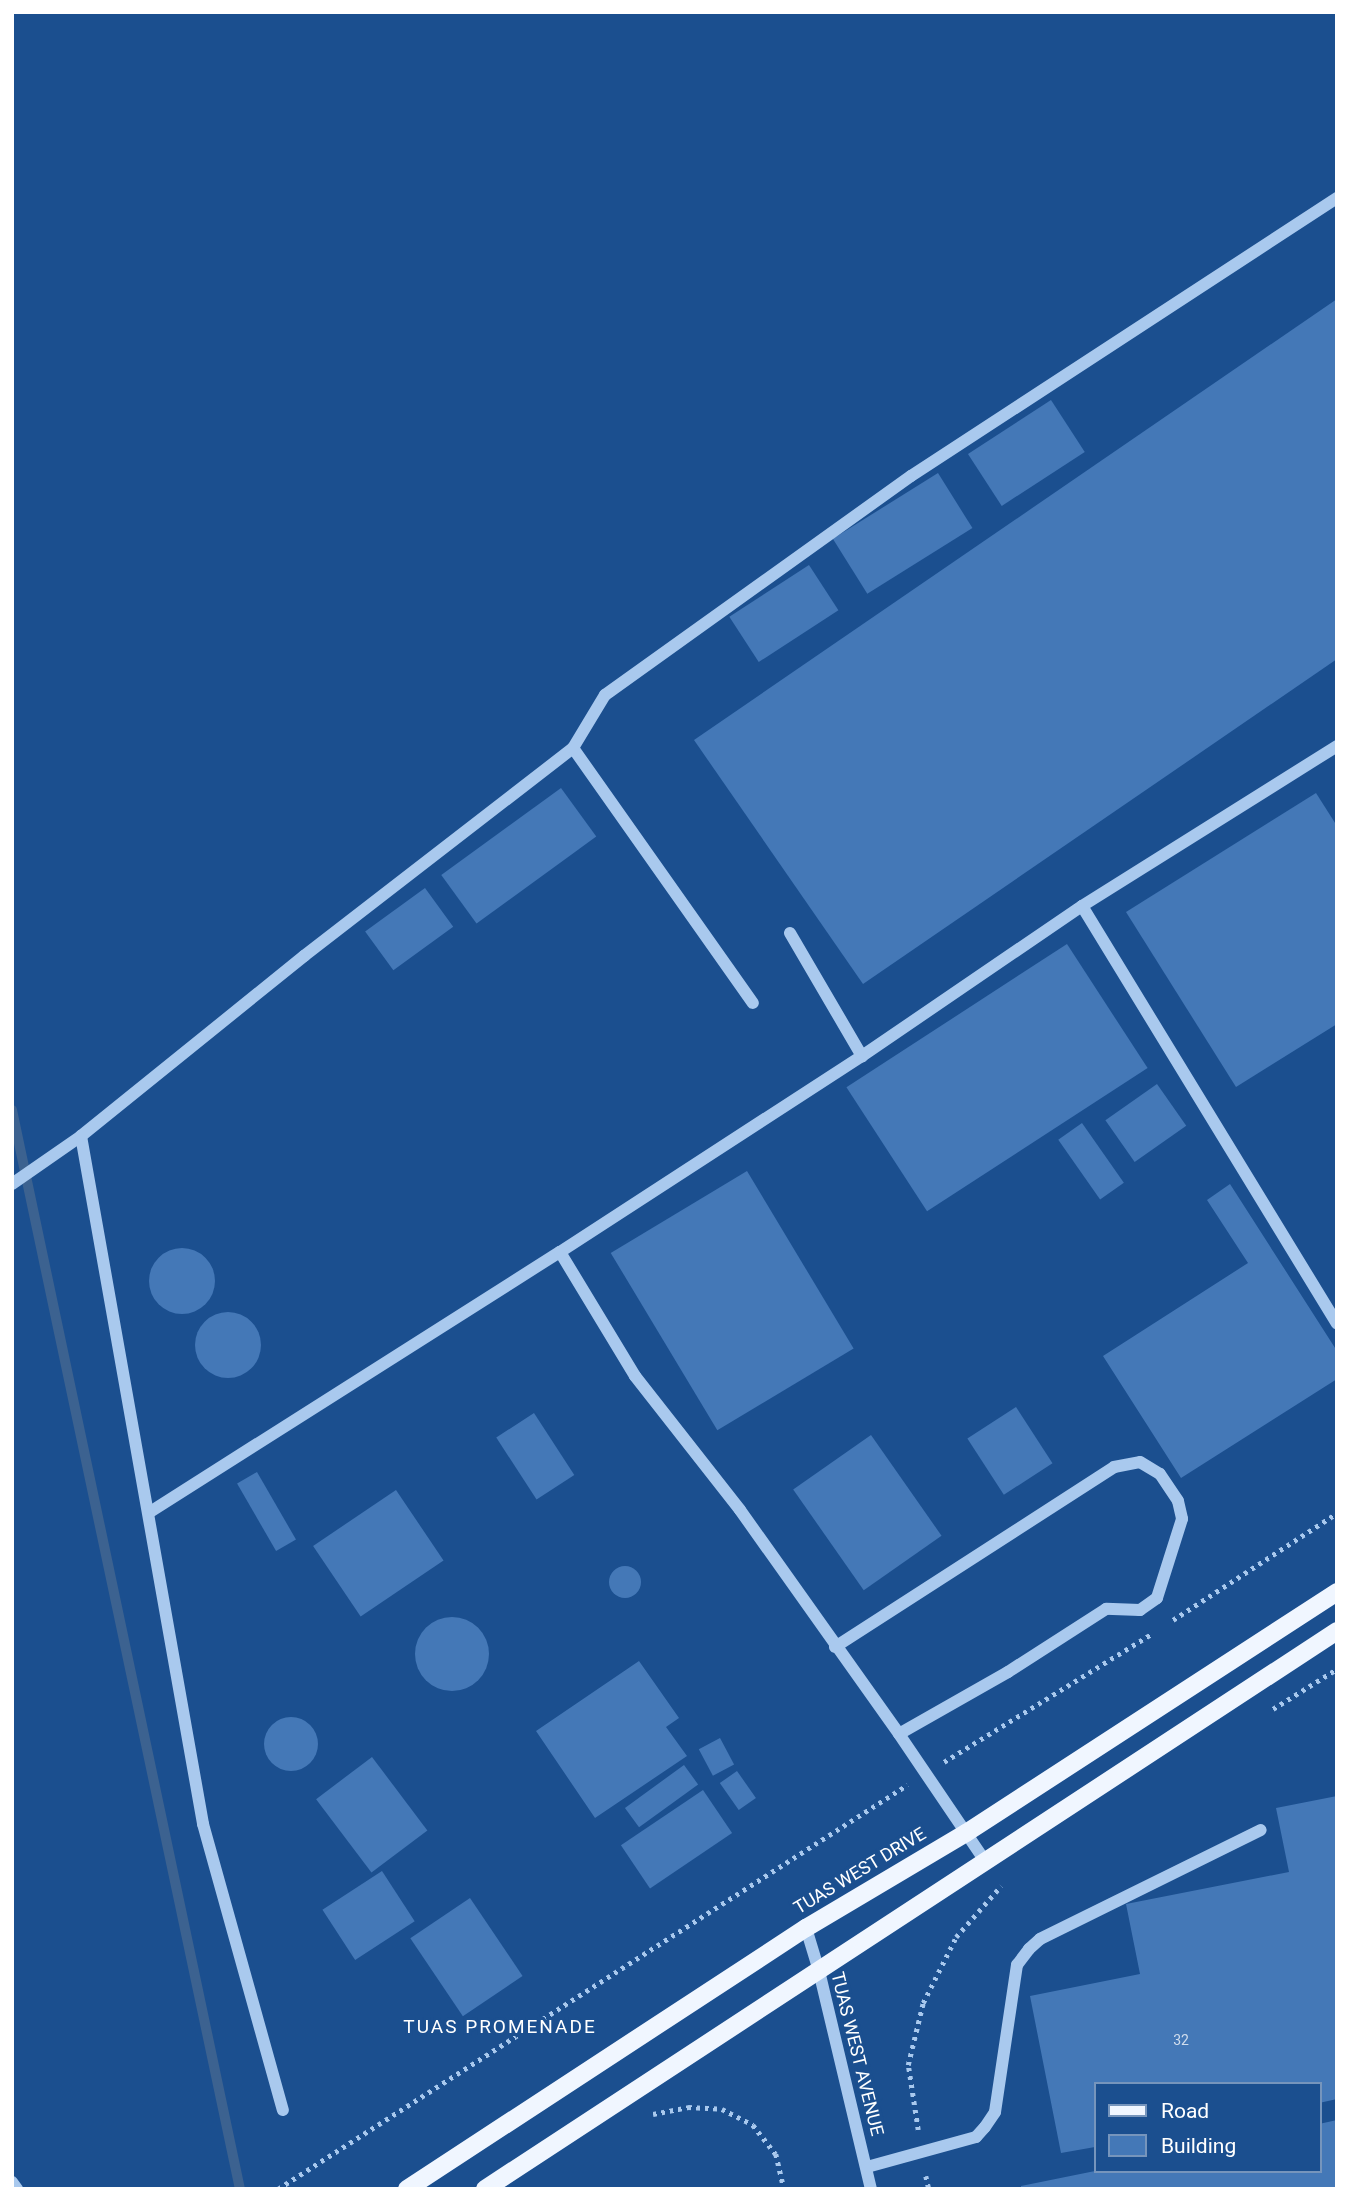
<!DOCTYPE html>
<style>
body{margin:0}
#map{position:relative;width:1349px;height:2201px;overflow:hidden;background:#1b4f8f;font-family:Roboto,sans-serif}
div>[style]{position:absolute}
.stream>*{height:10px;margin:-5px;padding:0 5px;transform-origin:5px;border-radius:5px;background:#3c6290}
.building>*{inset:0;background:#4478b7;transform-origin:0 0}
.round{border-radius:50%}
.path>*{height:4.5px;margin-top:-2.25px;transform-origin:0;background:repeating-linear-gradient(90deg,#a9c9ee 0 3.5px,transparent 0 8.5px)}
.minor>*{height:12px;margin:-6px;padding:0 6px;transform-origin:6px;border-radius:6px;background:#a9c9ee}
.major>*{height:18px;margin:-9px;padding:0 9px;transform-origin:9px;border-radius:9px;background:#f0f6ff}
span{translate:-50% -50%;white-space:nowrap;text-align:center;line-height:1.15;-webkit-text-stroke:6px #1b4f8f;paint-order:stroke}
.number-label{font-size:14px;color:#d0dded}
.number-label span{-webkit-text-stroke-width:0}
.street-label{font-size:18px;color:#fff}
.neighbourhood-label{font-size:19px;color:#fff;letter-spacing:2px}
.frame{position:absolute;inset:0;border:14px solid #fff;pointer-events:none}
.legend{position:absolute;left:1094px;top:2082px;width:228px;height:91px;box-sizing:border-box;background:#1b4f8f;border:2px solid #7695bc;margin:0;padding:9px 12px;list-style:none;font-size:21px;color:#fff}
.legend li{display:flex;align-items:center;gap:14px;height:35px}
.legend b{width:35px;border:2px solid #7695bc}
</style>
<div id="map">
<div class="stream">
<i style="left:12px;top:1110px;width:1103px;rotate:78.07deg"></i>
</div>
<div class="building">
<i style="clip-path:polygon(1337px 299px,1337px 659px,863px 984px,694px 740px)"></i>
<i style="left:1051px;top:400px;width:62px;height:99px;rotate:57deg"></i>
<i style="left:938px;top:473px;width:65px;height:124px;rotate:58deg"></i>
<i style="left:809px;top:565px;width:54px;height:95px;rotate:57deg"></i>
<i style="left:561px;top:788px;width:60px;height:148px;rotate:54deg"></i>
<i style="clip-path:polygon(1316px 793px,1337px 826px,1337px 1024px,1236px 1087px,1126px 912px)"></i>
<i style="left:425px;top:888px;width:48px;height:74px;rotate:54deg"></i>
<i style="left:1067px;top:944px;width:148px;height:263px;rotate:57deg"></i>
<i style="left:1157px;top:1084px;width:51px;height:63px;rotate:55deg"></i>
<i style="left:1082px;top:1123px;width:73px;height:29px;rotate:55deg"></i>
<i style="left:747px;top:1171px;width:207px;height:159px;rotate:59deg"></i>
<i style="clip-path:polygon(1230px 1184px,1337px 1351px,1337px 1379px,1181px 1478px,1103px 1356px,1248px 1263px,1207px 1200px)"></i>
<i class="round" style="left:149px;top:1248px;width:66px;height:66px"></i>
<i class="round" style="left:195px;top:1312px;width:66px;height:66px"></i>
<i style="left:1016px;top:1407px;width:67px;height:58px;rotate:57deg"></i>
<i style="left:534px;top:1413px;width:74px;height:45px;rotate:57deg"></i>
<i style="left:871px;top:1435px;width:123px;height:95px;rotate:55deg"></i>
<i style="left:257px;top:1472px;width:78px;height:23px;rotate:60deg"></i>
<i style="left:396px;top:1490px;width:85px;height:100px;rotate:56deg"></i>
<i class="round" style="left:609px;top:1566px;width:32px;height:32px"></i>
<i class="round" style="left:415px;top:1617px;width:74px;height:74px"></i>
<i style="clip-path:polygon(639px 1661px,679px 1718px,666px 1727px,687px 1756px,595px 1818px,536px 1731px)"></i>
<i class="round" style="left:264px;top:1717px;width:54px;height:54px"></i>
<i style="left:720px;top:1738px;width:30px;height:24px;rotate:62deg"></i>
<i style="left:372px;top:1757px;width:92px;height:70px;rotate:53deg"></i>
<i style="left:684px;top:1765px;width:24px;height:73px;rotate:54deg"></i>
<i style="left:737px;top:1771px;width:33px;height:21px;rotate:55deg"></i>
<i style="left:703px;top:1790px;width:52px;height:99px;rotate:56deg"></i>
<i style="clip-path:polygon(1337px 1796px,1337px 2099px,1319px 2103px,1319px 2084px,1095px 2084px,1095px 2147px,1061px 2153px,1030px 1996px,1140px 1974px,1126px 1904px,1289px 1872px,1276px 1808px)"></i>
<i style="left:382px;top:1871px;width:60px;height:71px;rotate:57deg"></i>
<i style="left:470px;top:1898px;width:94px;height:72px;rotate:56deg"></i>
<i style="clip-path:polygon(1337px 2120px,1337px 2189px,1021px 2189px,1021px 2186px,1095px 2171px,1319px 2171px,1319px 2124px)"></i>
</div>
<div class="path">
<i style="left:1173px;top:1620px;width:196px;rotate:-33.1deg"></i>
<i style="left:1273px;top:1709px;width:75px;rotate:-32deg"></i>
<i style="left:944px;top:1762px;width:243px;rotate:-31.7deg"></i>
<i style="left:653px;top:2114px;width:36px;rotate:-11deg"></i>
<i style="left:688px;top:2107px;width:34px;rotate:3deg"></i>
<i style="left:722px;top:2109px;width:35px;rotate:27deg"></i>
<i style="left:753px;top:2125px;width:37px;rotate:52deg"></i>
<i style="left:776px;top:2154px;width:36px;rotate:77deg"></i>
<i style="left:918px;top:2130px;width:66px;rotate:-98.7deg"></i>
<i style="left:908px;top:2065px;width:64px;rotate:-76.4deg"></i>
<i style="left:923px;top:2003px;width:74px;rotate:-63.4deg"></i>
<i style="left:956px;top:1937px;width:68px;rotate:-48.6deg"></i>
<i style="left:926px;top:2176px;width:13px;rotate:77deg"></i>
<i style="left:278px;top:2189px;width:748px;rotate:-32.71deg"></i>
</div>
<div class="minor">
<i style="left:573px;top:748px;width:312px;rotate:54.8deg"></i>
<i style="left:1082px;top:906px;width:489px;rotate:58.6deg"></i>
<i style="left:790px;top:933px;width:143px;rotate:59.7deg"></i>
<i style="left:81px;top:1136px;width:699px;rotate:79.94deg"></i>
<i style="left:203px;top:1824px;width:297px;rotate:74.4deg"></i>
<i style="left:12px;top:1184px;width:84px;rotate:-34.8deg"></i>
<i style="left:81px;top:1136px;width:287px;rotate:-38.9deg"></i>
<i style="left:304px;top:956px;width:340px;rotate:-37.7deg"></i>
<i style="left:573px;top:748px;width:62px;rotate:-58.9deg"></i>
<i style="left:605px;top:695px;width:376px;rotate:-35.6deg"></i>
<i style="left:911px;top:476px;width:509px;rotate:-33.13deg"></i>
<i style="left:560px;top:1252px;width:145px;rotate:58.8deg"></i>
<i style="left:635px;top:1376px;width:170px;rotate:51.9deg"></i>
<i style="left:740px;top:1510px;width:275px;rotate:54.6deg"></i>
<i style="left:899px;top:1734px;width:153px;rotate:55.9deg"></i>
<i style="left:150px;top:1512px;width:485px;rotate:-32.4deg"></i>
<i style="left:560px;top:1252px;width:360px;rotate:-33deg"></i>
<i style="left:862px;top:1056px;width:266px;rotate:-34.3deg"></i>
<i style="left:1082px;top:906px;width:301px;rotate:-32.1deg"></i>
<i style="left:835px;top:1647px;width:332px;rotate:-32.8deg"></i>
<i style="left:1114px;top:1467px;width:26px;rotate:-11deg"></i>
<i style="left:1140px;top:1462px;width:23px;rotate:31deg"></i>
<i style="left:1160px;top:1474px;width:32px;rotate:56deg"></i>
<i style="left:1178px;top:1501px;width:18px;rotate:77deg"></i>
<i style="left:1182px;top:1519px;width:83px;rotate:107.6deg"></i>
<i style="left:1157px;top:1598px;width:21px;rotate:145deg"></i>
<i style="left:1140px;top:1610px;width:34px;rotate:-178deg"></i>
<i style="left:1106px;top:1609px;width:117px;rotate:147.3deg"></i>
<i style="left:1008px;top:1672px;width:125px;rotate:150.4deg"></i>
<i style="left:806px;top:1928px;width:45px;rotate:73.2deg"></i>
<i style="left:819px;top:1971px;width:224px;rotate:76.6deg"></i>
<i style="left:867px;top:2167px;width:113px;rotate:-15.4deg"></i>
<i style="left:976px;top:2137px;width:13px;rotate:-48deg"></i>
<i style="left:985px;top:2127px;width:18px;rotate:-56deg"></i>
<i style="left:995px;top:2112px;width:149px;rotate:-81.5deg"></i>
<i style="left:1017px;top:1965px;width:20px;rotate:-53deg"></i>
<i style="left:1029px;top:1949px;width:15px;rotate:-42deg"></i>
<i style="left:1040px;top:1939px;width:246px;rotate:-26.3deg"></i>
<i style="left:12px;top:2182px;width:9px;rotate:54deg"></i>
</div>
<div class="major">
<i style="left:407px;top:2189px;width:477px;rotate:-33.2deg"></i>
<i style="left:806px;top:1928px;width:186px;rotate:-30.7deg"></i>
<i style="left:966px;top:1833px;width:442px;rotate:-33deg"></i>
<i style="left:485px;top:2189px;width:1018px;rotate:-33.22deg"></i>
</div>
<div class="number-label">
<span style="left:1181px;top:2040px">32</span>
</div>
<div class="street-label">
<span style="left:860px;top:1871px;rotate:-31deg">TUAS WEST DRIVE</span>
<span style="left:857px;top:2054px;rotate:76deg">TUAS WEST AVENUE</span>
</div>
<div class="neighbourhood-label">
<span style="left:500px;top:2027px">TUAS PROMENADE</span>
</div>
<div class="frame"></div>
<ul class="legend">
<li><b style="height:9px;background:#f0f6ff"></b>Road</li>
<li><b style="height:19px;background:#4478b7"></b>Building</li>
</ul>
</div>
